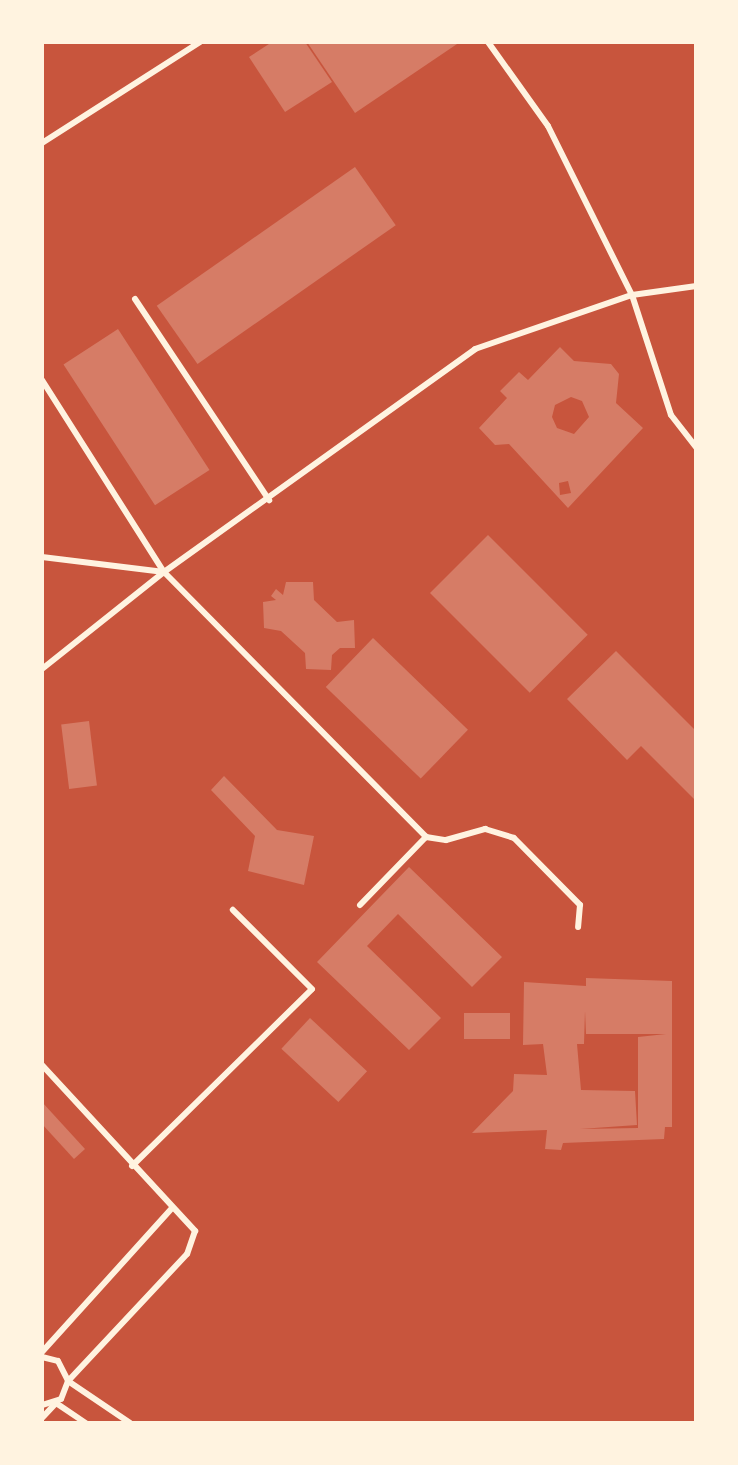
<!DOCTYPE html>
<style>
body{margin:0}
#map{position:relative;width:738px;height:1465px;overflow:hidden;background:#c8553d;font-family:"Playfair Display",serif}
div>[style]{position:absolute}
.building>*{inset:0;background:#d67c66;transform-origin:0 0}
.service>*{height:6px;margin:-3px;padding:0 3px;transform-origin:3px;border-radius:3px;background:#fff3e0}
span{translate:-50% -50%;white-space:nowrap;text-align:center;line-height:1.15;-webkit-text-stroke:6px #fff3e0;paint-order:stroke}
.frame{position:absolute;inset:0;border:44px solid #fff3e0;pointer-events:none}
</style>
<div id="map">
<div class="building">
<i style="clip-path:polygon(272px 42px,305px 42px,332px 82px,285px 112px,249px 57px)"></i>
<i style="clip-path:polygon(307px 42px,460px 42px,355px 113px)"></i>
<i style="left:355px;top:167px;width:71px;height:242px;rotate:55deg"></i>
<i style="left:118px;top:329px;width:168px;height:65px;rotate:57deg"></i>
<i style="clip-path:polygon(evenodd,560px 347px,574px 361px,611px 364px,619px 374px,616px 403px,643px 428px,568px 508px,509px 444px,495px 445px,479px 428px,507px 398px,500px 391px,519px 372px,528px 380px,560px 347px,571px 397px,582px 401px,589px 417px,574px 434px,557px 428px,552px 417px,555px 405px,571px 397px,560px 347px,568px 481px,571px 493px,560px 495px,559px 483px,568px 481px)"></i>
<i style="left:488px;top:535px;width:141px;height:82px;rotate:45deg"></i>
<i style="clip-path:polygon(286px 582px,313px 582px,314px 600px,337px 622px,354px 620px,355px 648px,340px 648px,332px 655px,331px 670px,306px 669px,305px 653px,281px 631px,264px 628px,263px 602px,276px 600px,271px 596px,276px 589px,283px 595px)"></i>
<i style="left:373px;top:638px;width:132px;height:68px;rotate:44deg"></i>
<i style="clip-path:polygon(616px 651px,696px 731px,696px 801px,641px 746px,627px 760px,567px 699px)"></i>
<i style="left:89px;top:721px;width:65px;height:28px;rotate:83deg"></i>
<i style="clip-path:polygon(224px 776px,277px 830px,314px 836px,304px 885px,248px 871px,255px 836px,211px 790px)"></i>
<i style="clip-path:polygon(409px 867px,502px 957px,472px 987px,398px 914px,367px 946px,441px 1018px,409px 1050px,317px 962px)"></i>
<i style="clip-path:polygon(evenodd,586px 978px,672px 981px,672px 1127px,665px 1127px,664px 1139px,563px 1143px,561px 1150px,545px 1149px,547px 1130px,472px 1133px,513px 1091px,514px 1074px,547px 1075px,543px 1044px,523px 1045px,524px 982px,586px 986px,586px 978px,585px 1011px,586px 1034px,666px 1034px,638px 1037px,638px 1128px,580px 1129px,637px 1125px,635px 1091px,581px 1090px,577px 1044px,584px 1044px,585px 1011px)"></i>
<i style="left:464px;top:1013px;width:46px;height:26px"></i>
<i style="left:310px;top:1018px;width:78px;height:42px;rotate:43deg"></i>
<i style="clip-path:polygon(42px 1102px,85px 1149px,74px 1159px,42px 1124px)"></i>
</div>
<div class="service">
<i style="left:488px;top:42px;width:103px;rotate:54.5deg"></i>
<i style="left:548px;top:126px;width:189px;rotate:63.6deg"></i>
<i style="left:632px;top:295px;width:126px;rotate:72deg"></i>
<i style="left:671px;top:415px;width:41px;rotate:52deg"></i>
<i style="left:42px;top:143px;width:188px;rotate:-32.6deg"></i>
<i style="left:135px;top:299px;width:242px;rotate:56.3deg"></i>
<i style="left:42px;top:380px;width:227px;rotate:57.6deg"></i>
<i style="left:164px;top:572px;width:373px;rotate:45.3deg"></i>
<i style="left:426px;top:837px;width:20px;rotate:9deg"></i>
<i style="left:446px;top:840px;width:41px;rotate:-15.8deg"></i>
<i style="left:485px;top:829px;width:30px;rotate:17deg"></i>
<i style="left:514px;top:838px;width:94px;rotate:45.4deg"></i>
<i style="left:580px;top:905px;width:22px;rotate:95deg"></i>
<i style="left:42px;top:557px;width:123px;rotate:7deg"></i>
<i style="left:42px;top:669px;width:156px;rotate:-38.5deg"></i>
<i style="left:164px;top:572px;width:383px;rotate:-35.6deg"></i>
<i style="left:475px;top:349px;width:166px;rotate:-19deg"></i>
<i style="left:632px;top:295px;width:65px;rotate:-8deg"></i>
<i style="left:360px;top:905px;width:95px;rotate:-45.9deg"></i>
<i style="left:42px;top:1065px;width:226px;rotate:47.3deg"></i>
<i style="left:195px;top:1231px;width:24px;rotate:109deg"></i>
<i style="left:187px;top:1254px;width:174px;rotate:133.1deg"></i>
<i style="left:68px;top:1381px;width:75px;rotate:34.1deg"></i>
<i style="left:132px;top:1166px;width:252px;rotate:-44.5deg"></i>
<i style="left:312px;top:989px;width:112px;rotate:-135deg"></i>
<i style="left:42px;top:1352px;width:193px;rotate:-47.9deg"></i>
<i style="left:42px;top:1357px;width:16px;rotate:14deg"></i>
<i style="left:58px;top:1361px;width:22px;rotate:63deg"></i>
<i style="left:68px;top:1381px;width:19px;rotate:111deg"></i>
<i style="left:61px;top:1399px;width:20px;rotate:162deg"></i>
<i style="left:42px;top:1418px;width:21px;rotate:-47deg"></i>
<i style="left:56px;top:1403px;width:36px;rotate:34deg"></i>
</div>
<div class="frame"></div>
</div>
